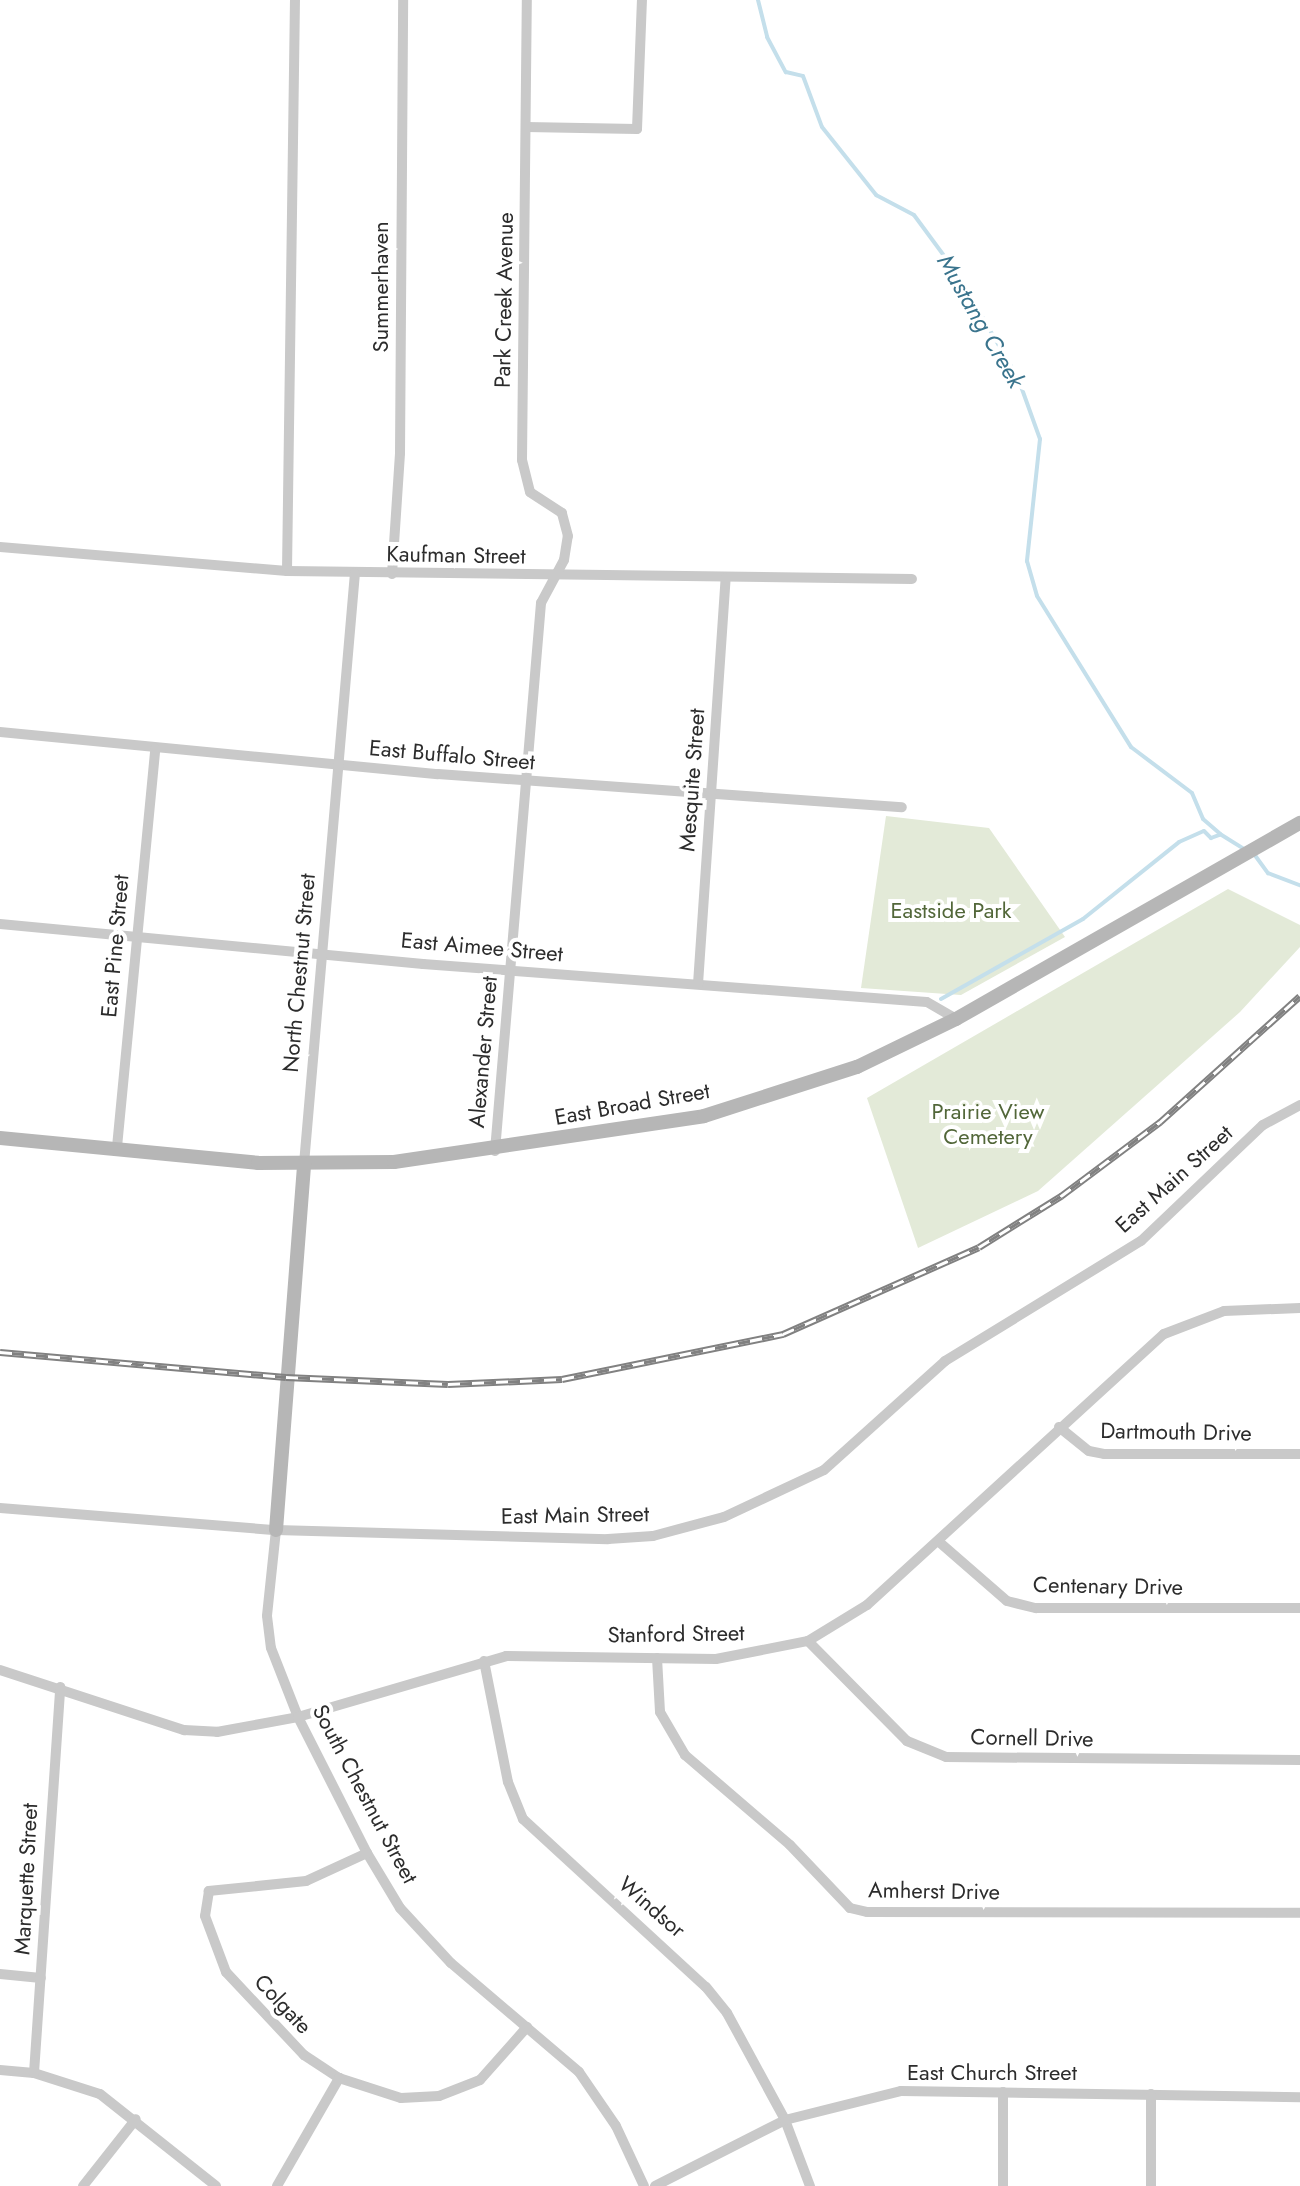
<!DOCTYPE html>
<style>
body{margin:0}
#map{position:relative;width:1300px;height:2186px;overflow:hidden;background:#fff;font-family:Jost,sans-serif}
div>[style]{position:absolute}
.green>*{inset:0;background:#e3ead8}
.stream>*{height:4px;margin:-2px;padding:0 2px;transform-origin:2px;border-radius:2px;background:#c4dfeb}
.street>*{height:10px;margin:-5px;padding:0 5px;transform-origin:5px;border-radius:5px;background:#c9c9c9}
.secondary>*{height:14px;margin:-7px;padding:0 7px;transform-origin:7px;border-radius:7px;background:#b6b6b6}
.rail>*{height:7px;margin-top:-3.5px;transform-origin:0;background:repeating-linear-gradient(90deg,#fff 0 12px,#818181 0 24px);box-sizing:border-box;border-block:2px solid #818181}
span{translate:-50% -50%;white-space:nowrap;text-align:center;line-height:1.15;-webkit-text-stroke:8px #fff;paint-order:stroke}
.street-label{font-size:22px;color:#2c2c2c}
.park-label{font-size:22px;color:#526739}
.water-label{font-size:24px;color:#3a748d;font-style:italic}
</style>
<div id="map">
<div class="green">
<i style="clip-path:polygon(886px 816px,989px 828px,1065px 937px,961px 995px,861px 988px)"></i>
<i style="clip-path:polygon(1228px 889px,1300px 925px,1300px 947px,1240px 1012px,1038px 1191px,918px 1248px,867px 1098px)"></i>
</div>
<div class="stream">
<i style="left:758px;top:0;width:38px;rotate:76deg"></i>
<i style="left:767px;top:37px;width:40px;rotate:62deg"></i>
<i style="left:786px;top:72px;width:17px;rotate:13deg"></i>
<i style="left:803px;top:76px;width:54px;rotate:69.6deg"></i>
<i style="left:822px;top:127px;width:87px;rotate:51.5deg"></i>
<i style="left:876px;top:195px;width:43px;rotate:27.8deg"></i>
<i style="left:914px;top:215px;width:71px;rotate:53.6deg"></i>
<i style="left:956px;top:272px;width:123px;rotate:59.7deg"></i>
<i style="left:1018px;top:378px;width:65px;rotate:70.2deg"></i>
<i style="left:1040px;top:439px;width:123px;rotate:96.1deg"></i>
<i style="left:1027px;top:561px;width:36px;rotate:74deg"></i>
<i style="left:1037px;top:596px;width:178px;rotate:58.1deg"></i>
<i style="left:1131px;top:747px;width:76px;rotate:37deg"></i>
<i style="left:1192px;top:793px;width:28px;rotate:67deg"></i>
<i style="left:1203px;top:819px;width:23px;rotate:41deg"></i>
<i style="left:1220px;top:834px;width:31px;rotate:32deg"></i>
<i style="left:1254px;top:854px;width:24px;rotate:54deg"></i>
<i style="left:1268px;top:873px;width:34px;rotate:21deg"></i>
<i style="left:941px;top:999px;width:163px;rotate:-29.4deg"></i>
<i style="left:1083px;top:919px;width:123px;rotate:-38.7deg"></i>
<i style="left:1179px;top:842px;width:27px;rotate:-24deg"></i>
<i style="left:1204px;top:831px;width:10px;rotate:45deg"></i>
<i style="left:1211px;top:838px;width:9px;rotate:-21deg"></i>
</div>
<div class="street">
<i style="left:526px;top:127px;width:111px;rotate:1deg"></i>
<i style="left:637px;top:129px;width:129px;rotate:-87.8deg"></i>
<i style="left:0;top:547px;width:288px;rotate:4.8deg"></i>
<i style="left:287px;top:571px;width:625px;rotate:0.73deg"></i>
<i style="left:287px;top:571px;width:571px;rotate:-89.2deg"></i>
<i style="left:392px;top:574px;width:121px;rotate:-86.2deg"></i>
<i style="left:400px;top:453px;width:453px;rotate:-89.6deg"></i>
<i style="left:0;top:732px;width:440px;rotate:5.5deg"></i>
<i style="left:438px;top:774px;width:465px;rotate:4.1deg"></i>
<i style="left:0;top:924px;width:425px;rotate:5.4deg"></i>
<i style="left:423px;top:964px;width:505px;rotate:4.31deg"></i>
<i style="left:927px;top:1002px;width:34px;rotate:30deg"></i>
<i style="left:698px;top:984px;width:407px;rotate:-86.1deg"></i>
<i style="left:117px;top:1147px;width:400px;rotate:-84.5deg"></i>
<i style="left:495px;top:1151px;width:550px;rotate:-85.2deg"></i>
<i style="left:541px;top:603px;width:49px;rotate:-61.9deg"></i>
<i style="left:564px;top:560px;width:24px;rotate:-81deg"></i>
<i style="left:568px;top:536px;width:24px;rotate:-105deg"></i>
<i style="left:562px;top:513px;width:38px;rotate:-147deg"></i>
<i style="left:530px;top:492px;width:33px;rotate:-104deg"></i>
<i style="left:522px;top:460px;width:460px;rotate:-89.4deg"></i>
<i style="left:304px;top:1164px;width:593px;rotate:-85.07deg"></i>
<i style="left:1059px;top:1427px;width:38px;rotate:39deg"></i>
<i style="left:1089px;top:1451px;width:15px;rotate:11deg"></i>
<i style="left:1104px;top:1454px;width:196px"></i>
<i style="left:0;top:1508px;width:277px;rotate:4.6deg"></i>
<i style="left:276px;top:1530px;width:332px;rotate:1.6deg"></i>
<i style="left:608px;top:1539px;width:45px;rotate:-3.8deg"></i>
<i style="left:653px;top:1536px;width:73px;rotate:-15deg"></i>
<i style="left:724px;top:1517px;width:110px;rotate:-25.2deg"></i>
<i style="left:824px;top:1470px;width:163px;rotate:-42deg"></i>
<i style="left:945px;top:1361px;width:230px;rotate:-31.5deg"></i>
<i style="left:1141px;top:1241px;width:168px;rotate:-43.6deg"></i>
<i style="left:1263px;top:1125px;width:42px;rotate:-28.4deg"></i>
<i style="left:276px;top:1530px;width:86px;rotate:96deg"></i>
<i style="left:267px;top:1616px;width:32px;rotate:83deg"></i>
<i style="left:271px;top:1648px;width:74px;rotate:68.6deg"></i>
<i style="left:298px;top:1717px;width:153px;rotate:63.1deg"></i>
<i style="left:367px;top:1853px;width:64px;rotate:59deg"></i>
<i style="left:400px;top:1908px;width:75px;rotate:47.2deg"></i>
<i style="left:451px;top:1963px;width:168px;rotate:40.4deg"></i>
<i style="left:579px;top:2072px;width:65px;rotate:55.6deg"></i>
<i style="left:616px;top:2126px;width:66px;rotate:65deg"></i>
<i style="left:938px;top:1541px;width:91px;rotate:41deg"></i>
<i style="left:1007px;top:1601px;width:30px;rotate:14deg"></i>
<i style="left:1036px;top:1608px;width:264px"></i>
<i style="left:808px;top:1641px;width:141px;rotate:45.3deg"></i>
<i style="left:907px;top:1741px;width:42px;rotate:22.3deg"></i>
<i style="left:946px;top:1757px;width:354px;rotate:0.5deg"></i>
<i style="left:657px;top:1658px;width:54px;rotate:86.8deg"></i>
<i style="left:660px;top:1712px;width:50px;rotate:59.8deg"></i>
<i style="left:685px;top:1755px;width:138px;rotate:40.6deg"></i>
<i style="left:790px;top:1845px;width:87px;rotate:46.4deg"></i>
<i style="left:850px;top:1908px;width:17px;rotate:13deg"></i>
<i style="left:867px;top:1912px;width:433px;rotate:0.1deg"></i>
<i style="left:484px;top:1661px;width:123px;rotate:78.8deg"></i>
<i style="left:508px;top:1782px;width:40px;rotate:68deg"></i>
<i style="left:523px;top:1819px;width:248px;rotate:42.6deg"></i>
<i style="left:706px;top:1987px;width:33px;rotate:51deg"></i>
<i style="left:727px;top:2013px;width:122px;rotate:61.5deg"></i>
<i style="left:785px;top:2120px;width:71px;rotate:69.3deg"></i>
<i style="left:0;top:1670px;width:194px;rotate:18.1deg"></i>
<i style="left:184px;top:1730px;width:33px;rotate:3deg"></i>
<i style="left:217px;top:1732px;width:82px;rotate:-10.5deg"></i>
<i style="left:298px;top:1717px;width:217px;rotate:-16.3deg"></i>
<i style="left:506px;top:1656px;width:210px;rotate:0.8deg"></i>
<i style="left:716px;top:1659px;width:94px;rotate:-11.1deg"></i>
<i style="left:808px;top:1641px;width:69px;rotate:-31.4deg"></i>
<i style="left:867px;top:1605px;width:402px;rotate:-42.4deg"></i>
<i style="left:1164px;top:1334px;width:64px;rotate:-21deg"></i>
<i style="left:1224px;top:1311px;width:76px;rotate:-2.3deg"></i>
<i style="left:367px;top:1853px;width:67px;rotate:155.3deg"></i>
<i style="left:306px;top:1881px;width:98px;rotate:174.1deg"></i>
<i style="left:209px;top:1891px;width:25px;rotate:99deg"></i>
<i style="left:205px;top:1916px;width:60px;rotate:69.4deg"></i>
<i style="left:226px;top:1972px;width:114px;rotate:46.8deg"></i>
<i style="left:304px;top:2055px;width:42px;rotate:33.3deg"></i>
<i style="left:339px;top:2078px;width:65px;rotate:17.9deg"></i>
<i style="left:401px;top:2098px;width:38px;rotate:-3deg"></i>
<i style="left:439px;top:2096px;width:44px;rotate:-21.3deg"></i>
<i style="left:480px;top:2080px;width:71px;rotate:-48.4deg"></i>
<i style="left:0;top:1974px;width:41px;rotate:5.6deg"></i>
<i style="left:0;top:2070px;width:34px;rotate:5deg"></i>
<i style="left:34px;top:2073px;width:69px;rotate:17.7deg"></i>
<i style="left:100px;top:2094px;width:148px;rotate:38.4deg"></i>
<i style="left:34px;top:2073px;width:387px;rotate:-86.1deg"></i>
<i style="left:1003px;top:2092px;width:94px;rotate:90deg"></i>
<i style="left:83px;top:2186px;width:85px;rotate:-51.7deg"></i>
<i style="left:277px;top:2186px;width:125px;rotate:-60.1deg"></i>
<i style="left:655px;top:2186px;width:146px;rotate:-26.9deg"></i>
<i style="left:785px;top:2120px;width:120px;rotate:-14deg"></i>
<i style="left:901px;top:2091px;width:399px;rotate:0.9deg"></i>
<i style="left:1151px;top:2186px;width:92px;rotate:-90deg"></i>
</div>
<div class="secondary">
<i style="left:0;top:1138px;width:259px;rotate:5.5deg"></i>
<i style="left:258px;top:1163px;width:136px;rotate:-0.4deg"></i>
<i style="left:394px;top:1162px;width:313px;rotate:-8.4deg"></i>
<i style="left:704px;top:1116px;width:161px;rotate:-17.8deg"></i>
<i style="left:857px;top:1067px;width:110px;rotate:-25.9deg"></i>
<i style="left:956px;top:1019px;width:396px;rotate:-29.7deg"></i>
<i style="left:276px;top:1530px;width:367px;rotate:-85.6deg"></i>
</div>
<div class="rail">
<i style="left:0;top:1352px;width:287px;rotate:5deg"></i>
<i style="left:286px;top:1377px;width:162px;rotate:2.5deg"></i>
<i style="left:448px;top:1384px;width:114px;rotate:-2.5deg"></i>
<i style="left:562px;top:1379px;width:226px;rotate:-11.5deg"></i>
<i style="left:783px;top:1334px;width:214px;rotate:-23.9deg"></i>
<i style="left:979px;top:1247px;width:97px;rotate:-31.9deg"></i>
<i style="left:1061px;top:1196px;width:124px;rotate:-36.8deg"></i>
<i style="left:1160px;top:1122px;width:188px;rotate:-42deg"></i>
</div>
<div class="street-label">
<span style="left:381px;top:287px;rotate:-90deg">Summerhaven</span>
<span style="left:504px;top:300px;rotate:-89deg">Park Creek Avenue</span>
<span style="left:456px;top:555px;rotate:1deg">Kaufman Street</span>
<span style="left:452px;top:755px;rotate:5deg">East Buffalo Street</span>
<span style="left:692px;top:780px;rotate:-86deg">Mesquite Street</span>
<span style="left:115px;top:946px;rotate:-85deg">East Pine Street</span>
<span style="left:482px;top:947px;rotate:5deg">East Aimee Street</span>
<span style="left:299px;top:973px;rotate:-85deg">North Chestnut Street</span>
<span style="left:483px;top:1052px;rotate:-85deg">Alexander Street</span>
<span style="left:632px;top:1104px;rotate:-10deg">East Broad Street</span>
<span style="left:1174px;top:1179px;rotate:-42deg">East Main Street</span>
<span style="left:1176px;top:1432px;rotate:1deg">Dartmouth Drive</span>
<span style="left:575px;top:1515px;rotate:-1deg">East Main Street</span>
<span style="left:1108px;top:1586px;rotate:1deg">Centenary Drive</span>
<span style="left:676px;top:1634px;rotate:-1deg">Stanford Street</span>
<span style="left:1032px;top:1738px;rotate:1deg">Cornell Drive</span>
<span style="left:365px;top:1794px;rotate:62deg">South Chestnut Street</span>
<span style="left:26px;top:1879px;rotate:-87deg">Marquette Street</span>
<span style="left:934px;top:1891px;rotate:1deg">Amherst Drive</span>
<span style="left:652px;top:1907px;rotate:41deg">Windsor</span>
<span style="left:283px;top:2004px;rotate:47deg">Colgate</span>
<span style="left:992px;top:2073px">East Church Street</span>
</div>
<div class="park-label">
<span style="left:951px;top:911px">Eastside Park</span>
<span style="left:988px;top:1124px">Prairie View<br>Cemetery</span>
</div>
<div class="water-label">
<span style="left:981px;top:321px;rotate:60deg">Mustang Creek</span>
</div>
</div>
